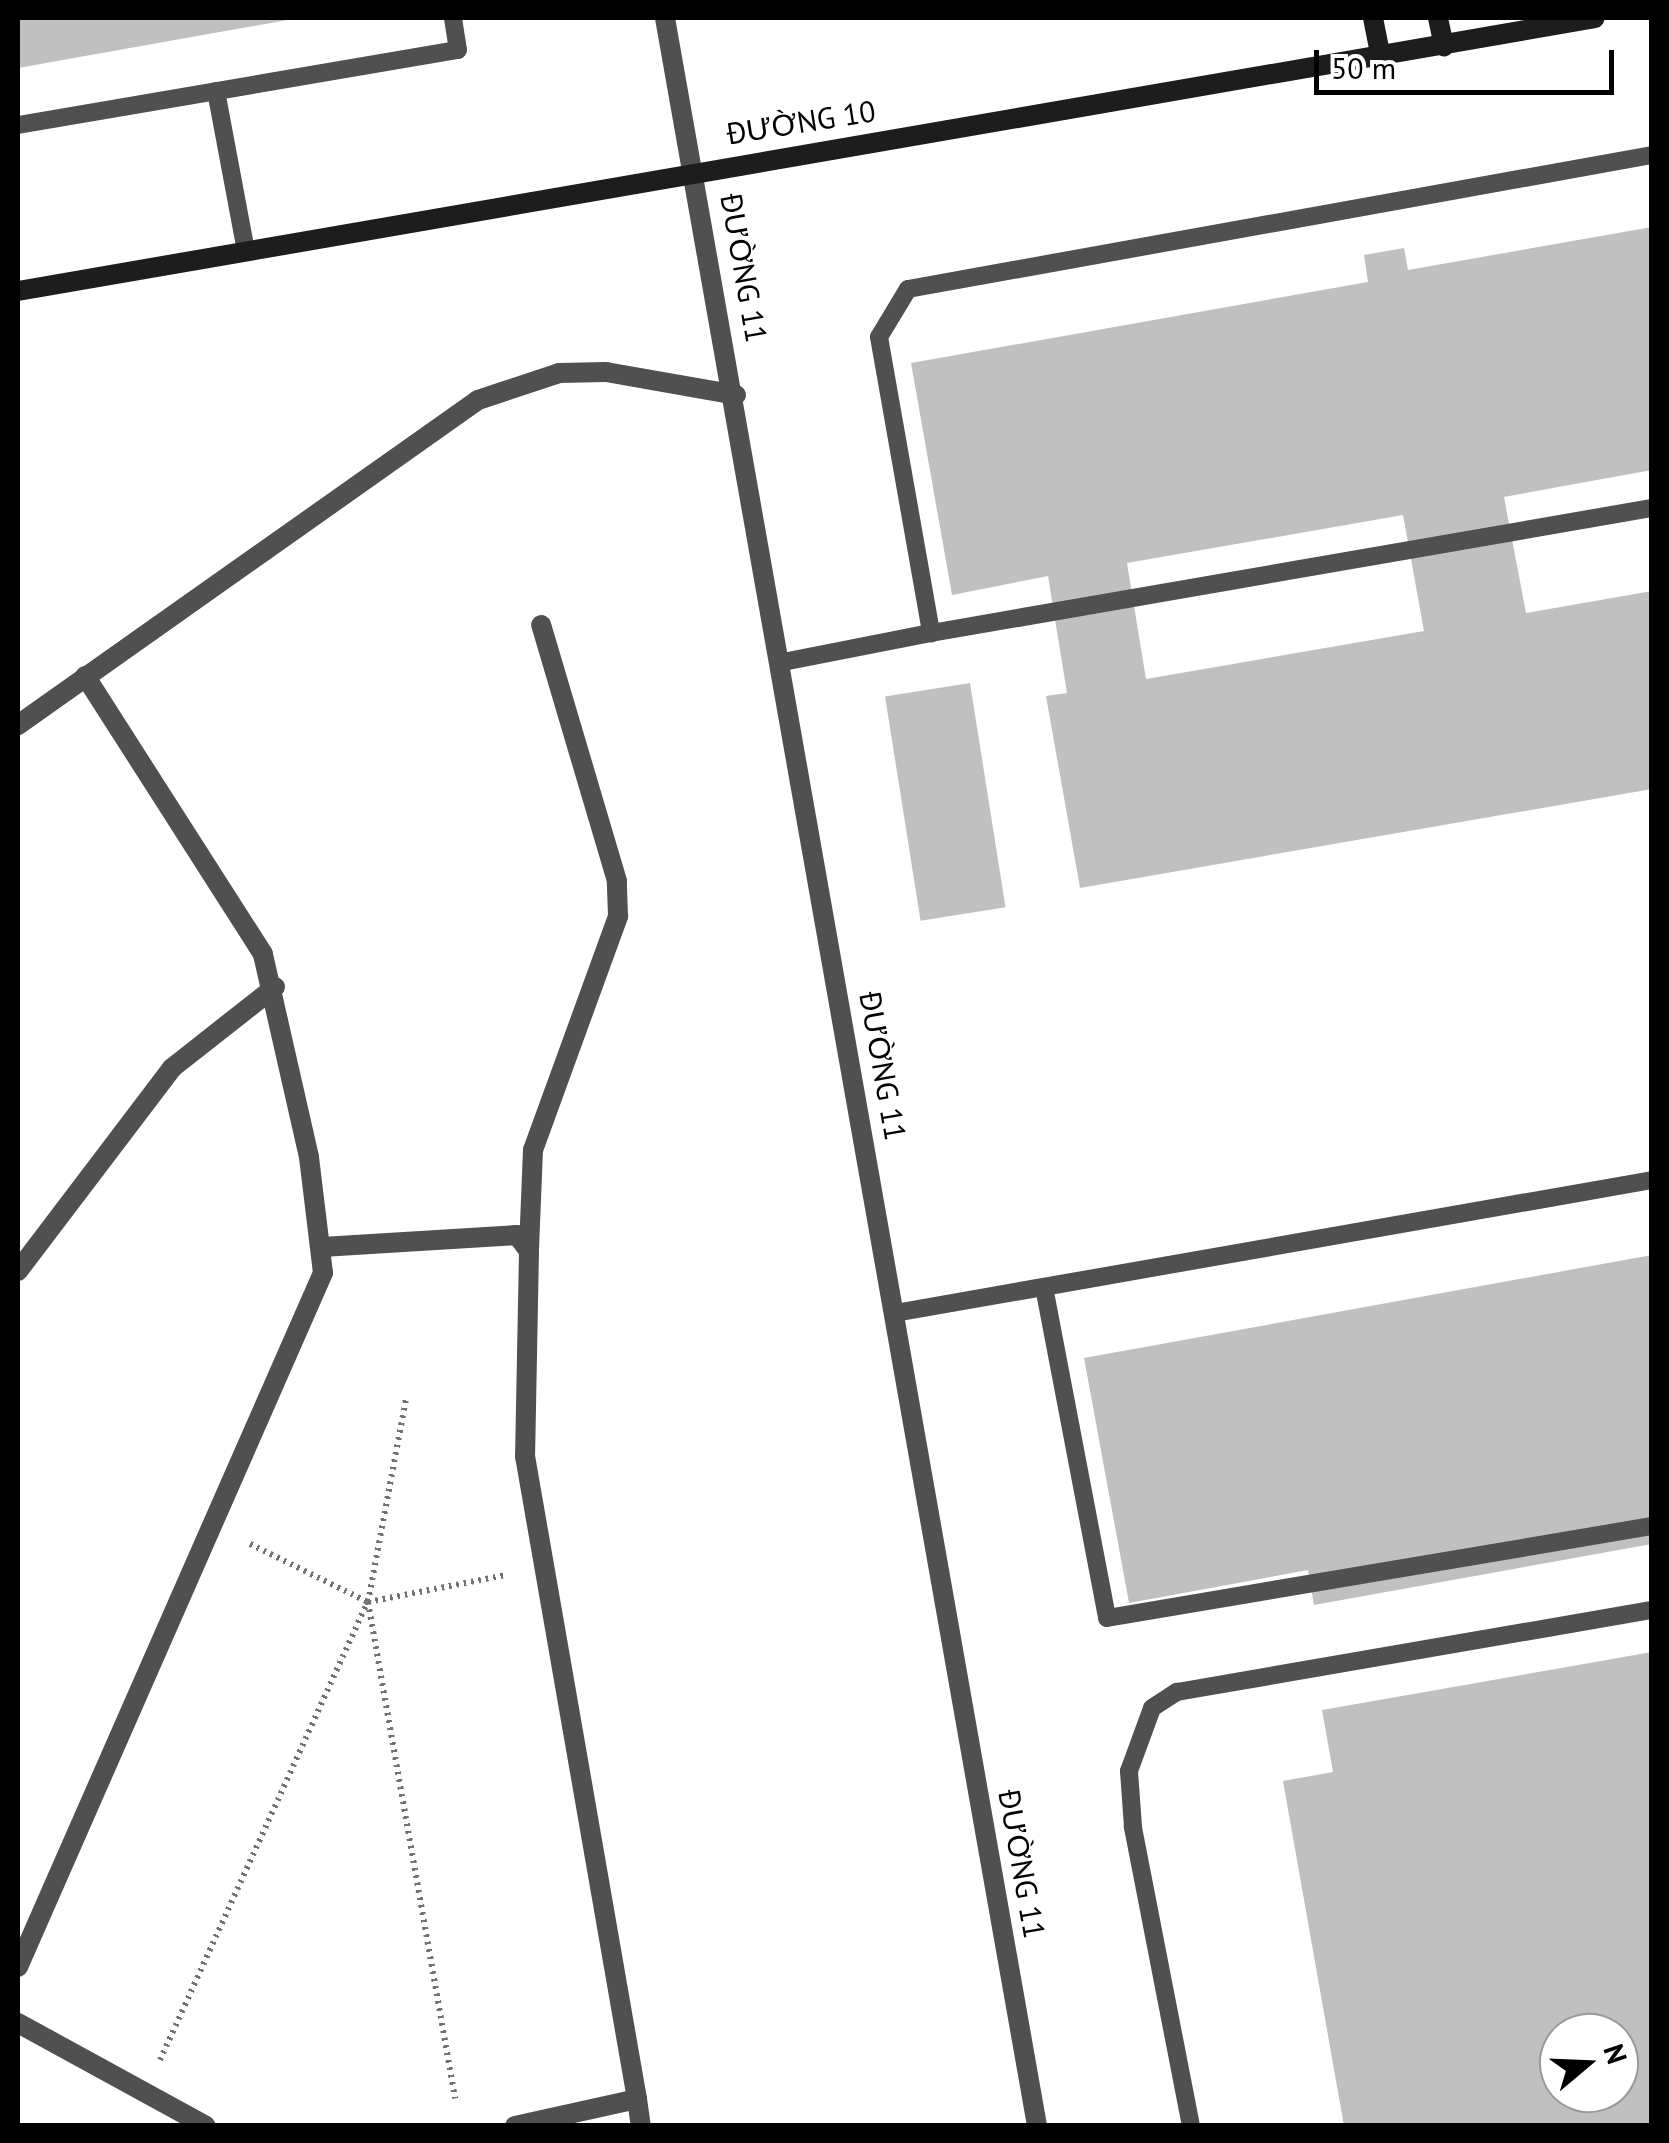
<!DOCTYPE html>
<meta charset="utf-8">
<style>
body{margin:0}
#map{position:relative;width:1669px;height:2143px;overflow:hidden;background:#fff;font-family:"PT Sans",sans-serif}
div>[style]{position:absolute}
.building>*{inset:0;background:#c0c0c0;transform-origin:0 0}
.path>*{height:6px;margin-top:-3px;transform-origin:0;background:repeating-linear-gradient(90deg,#727272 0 2.5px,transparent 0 7.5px)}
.lane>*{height:18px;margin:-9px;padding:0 9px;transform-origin:9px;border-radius:9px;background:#505050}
.street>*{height:20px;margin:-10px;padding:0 10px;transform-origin:10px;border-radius:10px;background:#505050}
.secondary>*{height:20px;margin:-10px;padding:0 10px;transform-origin:10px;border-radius:10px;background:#1d1d1d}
span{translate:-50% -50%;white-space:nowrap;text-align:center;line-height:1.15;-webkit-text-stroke:8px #fff;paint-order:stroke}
.street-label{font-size:30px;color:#000}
.frame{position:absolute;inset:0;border:20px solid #000;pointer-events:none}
.north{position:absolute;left:1539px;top:2013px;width:100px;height:100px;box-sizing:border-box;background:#fff;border:2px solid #999;border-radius:50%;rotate:71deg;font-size:28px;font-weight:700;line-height:40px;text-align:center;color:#000}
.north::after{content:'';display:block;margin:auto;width:35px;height:45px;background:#000;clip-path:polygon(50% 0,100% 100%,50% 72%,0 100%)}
.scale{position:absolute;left:1314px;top:50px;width:300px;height:45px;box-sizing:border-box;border:5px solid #000;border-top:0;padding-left:12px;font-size:30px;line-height:35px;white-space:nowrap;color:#000;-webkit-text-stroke:8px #fff;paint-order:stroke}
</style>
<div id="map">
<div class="building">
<i style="clip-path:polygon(18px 18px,293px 18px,293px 19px,18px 68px)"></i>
<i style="clip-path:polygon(evenodd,1652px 227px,1652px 470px,1504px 497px,1526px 613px,1652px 591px,1652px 789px,1080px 888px,1046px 696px,1067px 693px,1048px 576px,952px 595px,911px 363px,1368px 282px,1364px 255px,1404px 248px,1408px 270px,1652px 227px,1403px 515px,1424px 631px,1146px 679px,1127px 563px,1403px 515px)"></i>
<i style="left:970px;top:683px;width:227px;height:86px;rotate:81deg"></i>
<i style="clip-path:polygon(1652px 1255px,1652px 1544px,1314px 1605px,1308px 1570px,1129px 1603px,1084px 1358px)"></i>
<i style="clip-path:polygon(evenodd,1652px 1652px,1652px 2126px,1344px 2126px,1283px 1781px,1333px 1772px,1322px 1710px,1652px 1652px,1559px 2033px,1619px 2033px,1619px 2093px,1559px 2093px,1559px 2033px)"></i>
</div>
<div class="path">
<i style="left:250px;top:1544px;width:131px;rotate:26.2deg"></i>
<i style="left:368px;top:1602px;width:207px;rotate:-79.4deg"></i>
<i style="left:368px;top:1602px;width:504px;rotate:80.05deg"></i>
<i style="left:368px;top:1602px;width:141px;rotate:-11.1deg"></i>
<i style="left:160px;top:2060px;width:502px;rotate:-65.63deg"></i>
</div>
<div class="lane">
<i style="left:216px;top:91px;width:163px;rotate:79.4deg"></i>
<i style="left:18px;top:125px;width:446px;rotate:-9.7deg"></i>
<i style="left:458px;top:50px;width:32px;rotate:-99deg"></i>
<i style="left:1652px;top:155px;width:756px;rotate:169.79deg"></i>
<i style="left:908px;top:289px;width:56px;rotate:121.1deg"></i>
<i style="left:879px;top:337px;width:301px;rotate:80deg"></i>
<i style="left:931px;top:633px;width:732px;rotate:-9.84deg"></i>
<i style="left:783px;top:662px;width:151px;rotate:-11.1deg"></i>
<i style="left:1044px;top:1287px;width:337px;rotate:79.2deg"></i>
<i style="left:1107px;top:1618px;width:553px;rotate:-9.58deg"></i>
<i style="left:895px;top:1313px;width:769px;rotate:-9.96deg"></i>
<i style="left:1191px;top:2126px;width:305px;rotate:-101deg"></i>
<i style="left:1133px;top:1827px;width:56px;rotate:-94.1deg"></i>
<i style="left:1129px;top:1771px;width:67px;rotate:-69.9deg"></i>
<i style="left:1152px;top:1708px;width:30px;rotate:-33deg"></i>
<i style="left:1177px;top:1692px;width:482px;rotate:-9.8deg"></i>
</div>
<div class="street">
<i style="left:665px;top:18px;width:2141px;rotate:79.99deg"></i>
<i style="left:18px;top:725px;width:563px;rotate:-35.24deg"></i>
<i style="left:478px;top:400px;width:85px;rotate:-18.4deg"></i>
<i style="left:559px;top:373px;width:47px;rotate:-1.2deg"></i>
<i style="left:606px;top:372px;width:132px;rotate:10deg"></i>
<i style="left:322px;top:1247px;width:195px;rotate:-3.5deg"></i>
<i style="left:517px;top:1235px;width:20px;rotate:53deg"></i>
<i style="left:529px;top:1251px;width:205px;rotate:91.1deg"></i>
<i style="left:525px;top:1456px;width:653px;rotate:80.12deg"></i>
<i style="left:637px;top:2099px;width:125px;rotate:167.5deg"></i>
<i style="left:529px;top:1249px;width:99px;rotate:-87.7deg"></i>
<i style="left:533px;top:1150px;width:249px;rotate:-70deg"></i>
<i style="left:618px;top:916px;width:35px;rotate:-92deg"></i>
<i style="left:617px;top:881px;width:267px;rotate:-106.5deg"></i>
<i style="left:18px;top:1271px;width:255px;rotate:-52.8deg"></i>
<i style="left:172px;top:1068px;width:131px;rotate:-38.2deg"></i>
<i style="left:18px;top:1967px;width:758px;rotate:-66.28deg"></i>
<i style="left:323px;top:1273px;width:117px;rotate:-96.9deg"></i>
<i style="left:309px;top:1157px;width:208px;rotate:-102.8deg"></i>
<i style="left:263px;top:954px;width:330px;rotate:-122.6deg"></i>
<i style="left:18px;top:2023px;width:214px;rotate:28.7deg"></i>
<i style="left:637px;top:2099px;width:27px;rotate:82deg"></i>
</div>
<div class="secondary">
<i style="left:1373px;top:18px;width:41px;rotate:78.7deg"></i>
<i style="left:1438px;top:18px;width:29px;rotate:78deg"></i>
<i style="left:18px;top:291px;width:1600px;rotate:-9.82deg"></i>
</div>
<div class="street-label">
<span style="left:801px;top:122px;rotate:-9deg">ĐƯỜNG 10</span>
<span style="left:744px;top:268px;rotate:80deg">ĐƯỜNG 11</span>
<span style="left:883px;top:1066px;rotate:80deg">ĐƯỜNG 11</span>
<span style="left:1022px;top:1864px;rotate:80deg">ĐƯỜNG 11</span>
</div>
<div class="frame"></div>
<div class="north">N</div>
<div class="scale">50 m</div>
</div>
